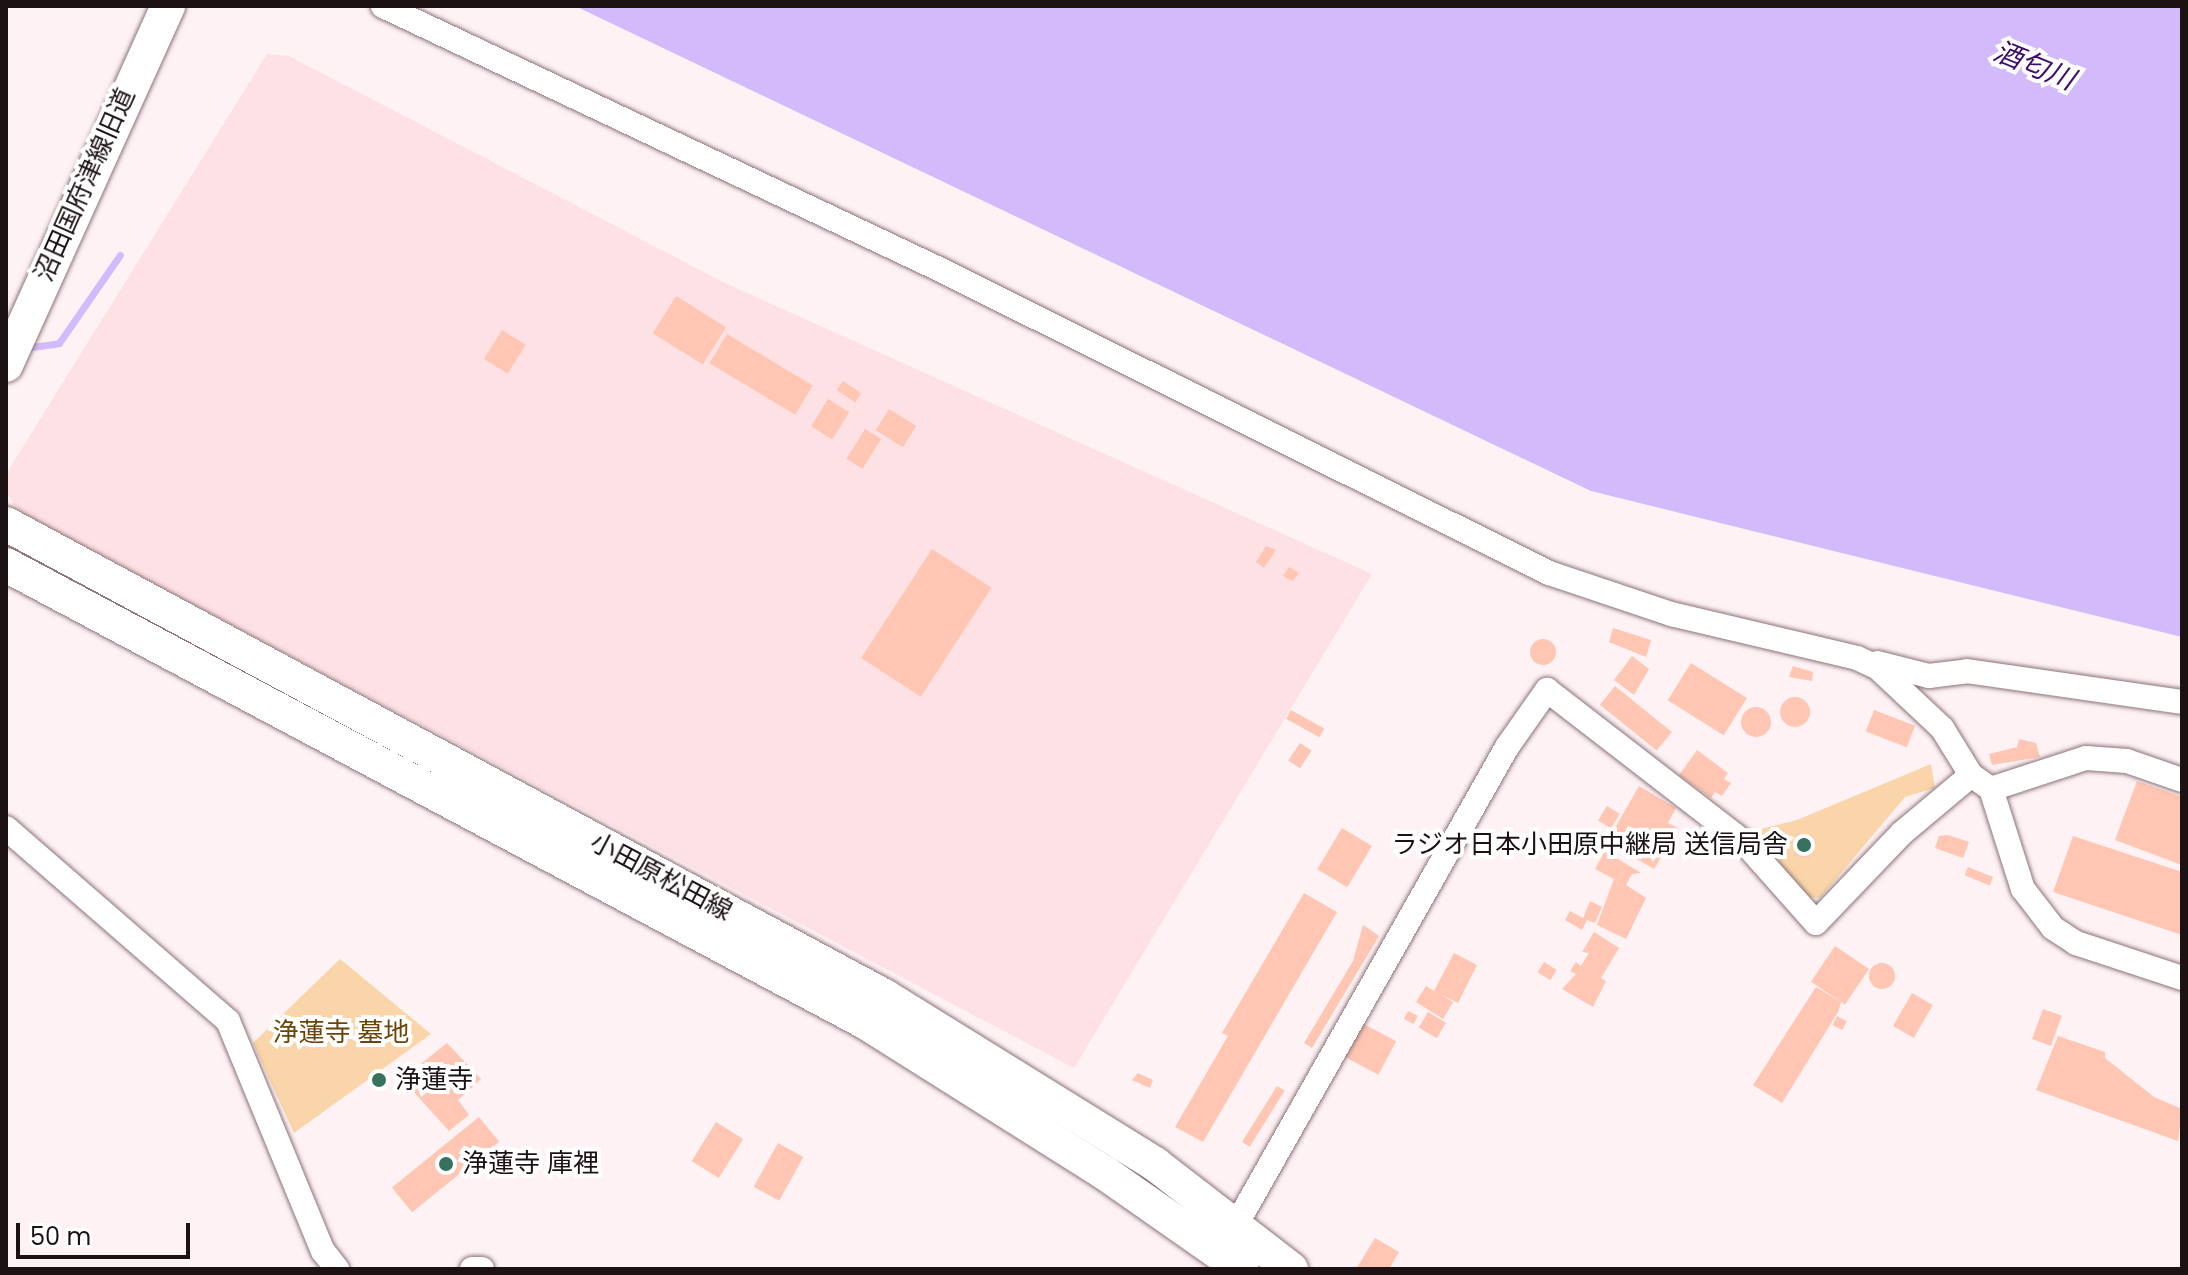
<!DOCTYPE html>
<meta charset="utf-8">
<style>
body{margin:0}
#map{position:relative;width:2188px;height:1275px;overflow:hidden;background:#fef2f4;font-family:Poppins,"Noto Sans JP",sans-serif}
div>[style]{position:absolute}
.built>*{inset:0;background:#fee1e5}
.green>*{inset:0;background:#f9d5a9}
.water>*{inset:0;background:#d3bafb}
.stream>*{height:7px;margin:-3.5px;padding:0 3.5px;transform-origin:3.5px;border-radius:3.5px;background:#d3bafb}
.building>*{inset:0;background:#ffc6b3;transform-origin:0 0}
.round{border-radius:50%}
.roads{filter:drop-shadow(0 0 2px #8c7378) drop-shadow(0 0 2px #8c7378)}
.street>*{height:24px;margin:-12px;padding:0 12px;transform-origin:12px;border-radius:12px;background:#fff}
.secondary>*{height:34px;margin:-17px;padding:0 17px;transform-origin:17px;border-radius:17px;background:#fff}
.dots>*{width:22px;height:22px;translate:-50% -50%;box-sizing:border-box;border:4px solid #fff;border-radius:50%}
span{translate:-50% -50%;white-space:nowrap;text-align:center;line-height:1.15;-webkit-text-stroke:8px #fff;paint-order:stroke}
.street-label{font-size:26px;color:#1c1214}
.poi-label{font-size:26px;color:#1c1214}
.right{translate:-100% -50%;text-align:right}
.left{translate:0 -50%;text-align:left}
.park-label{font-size:26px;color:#6c4506}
.water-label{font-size:28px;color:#3f0c6b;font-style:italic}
.frame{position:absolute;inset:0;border:8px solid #1c1214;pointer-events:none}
.scale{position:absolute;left:16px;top:1223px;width:174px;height:36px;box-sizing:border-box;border:4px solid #1c1214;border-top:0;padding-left:10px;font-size:24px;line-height:28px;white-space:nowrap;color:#1c1214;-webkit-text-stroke:6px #fff;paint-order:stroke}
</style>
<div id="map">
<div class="built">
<i style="clip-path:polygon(267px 54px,289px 56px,725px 283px,1372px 574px,1074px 1068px,19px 513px,6px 491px,6px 474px)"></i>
</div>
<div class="green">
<i style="clip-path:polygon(1931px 764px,1935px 788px,1905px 797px,1820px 898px,1802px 897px,1756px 830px,1797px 820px)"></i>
<i style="clip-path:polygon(340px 959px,431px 1034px,294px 1133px,253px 1043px)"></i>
</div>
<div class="water">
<i style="clip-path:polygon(575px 6px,2182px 6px,2182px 637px,1591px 491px)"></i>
</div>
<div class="stream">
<i style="left:25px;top:348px;width:34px;rotate:-8deg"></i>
<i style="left:59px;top:343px;width:107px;rotate:-55.3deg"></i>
</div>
<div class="building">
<i style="left:676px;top:296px;width:59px;height:44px;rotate:32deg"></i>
<i style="left:502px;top:330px;width:28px;height:34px;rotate:32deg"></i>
<i style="left:727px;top:334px;width:100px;height:34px;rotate:31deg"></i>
<i style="left:843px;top:381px;width:22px;height:11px;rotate:34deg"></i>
<i style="left:828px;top:399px;width:25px;height:32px;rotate:32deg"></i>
<i style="left:889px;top:409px;width:32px;height:25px;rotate:32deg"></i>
<i style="left:865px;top:429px;width:19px;height:35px;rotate:32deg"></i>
<i style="clip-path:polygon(1266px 546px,1276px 550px,1264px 568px,1256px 562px)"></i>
<i style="left:932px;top:549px;width:71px;height:130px;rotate:33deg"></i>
<i style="clip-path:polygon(1289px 567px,1299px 573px,1293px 581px,1283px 576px)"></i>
<i style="clip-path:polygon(1613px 628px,1651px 640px,1646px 657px,1609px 642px)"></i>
<i class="round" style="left:1530px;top:639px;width:26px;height:26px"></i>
<i style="clip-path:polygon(1632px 656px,1649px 669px,1634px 695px,1614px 680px)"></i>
<i style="left:1691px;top:663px;width:66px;height:44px;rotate:32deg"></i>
<i style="clip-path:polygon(1793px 666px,1813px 672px,1812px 681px,1789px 677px)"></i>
<i style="left:1615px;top:686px;width:73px;height:24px;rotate:39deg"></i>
<i class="round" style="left:1780px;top:697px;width:30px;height:30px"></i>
<i class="round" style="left:1741px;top:707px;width:30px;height:30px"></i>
<i style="left:1291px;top:710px;width:38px;height:10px;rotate:29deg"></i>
<i style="left:1874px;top:710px;width:44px;height:23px;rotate:21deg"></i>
<i style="clip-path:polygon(2019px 739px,2036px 743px,2040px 757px,1992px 765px,1989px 754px,2017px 747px)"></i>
<i style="left:1300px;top:743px;width:14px;height:21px;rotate:34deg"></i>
<i style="clip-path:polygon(1697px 750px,1728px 773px,1724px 779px,1731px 783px,1722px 796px,1715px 792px,1711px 798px,1679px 775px)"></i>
<i style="clip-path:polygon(2137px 781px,2182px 797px,2182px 865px,2115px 840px)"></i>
<i style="clip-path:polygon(1639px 786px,1676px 808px,1668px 823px,1678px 828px,1654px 869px,1607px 842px)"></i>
<i style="left:1607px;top:806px;width:15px;height:17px;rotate:32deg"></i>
<i style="left:1342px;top:828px;width:35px;height:48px;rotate:31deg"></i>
<i style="left:1798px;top:833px;width:16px;height:23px;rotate:11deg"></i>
<i style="clip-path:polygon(1948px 835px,1969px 842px,1963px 858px,1935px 848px,1939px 836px)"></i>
<i style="clip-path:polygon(2073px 836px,2182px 872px,2182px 935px,2053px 892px)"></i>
<i style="clip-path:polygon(1605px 851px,1641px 873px,1632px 874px,1626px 885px,1646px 898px,1626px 939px,1597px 925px,1614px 879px,1595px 869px)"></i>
<i style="left:1968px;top:867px;width:27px;height:9px;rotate:22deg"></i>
<i style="clip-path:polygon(1304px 893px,1337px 912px,1203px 1142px,1175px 1127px,1228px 1036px,1222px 1033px)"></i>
<i style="clip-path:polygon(1590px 901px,1602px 907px,1595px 923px,1587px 920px,1582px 930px,1565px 920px,1570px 911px,1583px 918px)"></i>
<i style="clip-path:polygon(1363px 925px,1379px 936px,1312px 1048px,1304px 1043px,1353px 961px)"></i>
<i style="clip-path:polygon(1594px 932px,1619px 948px,1601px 978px,1606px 981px,1593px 1007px,1562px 989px,1576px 974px,1570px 971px,1576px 962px,1581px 966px,1589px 953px,1582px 952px)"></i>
<i style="left:1835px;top:946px;width:41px;height:43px;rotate:34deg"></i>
<i style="clip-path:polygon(1454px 953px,1477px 965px,1458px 1003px,1440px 994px,1453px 1002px,1443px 1019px,1416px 1002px,1426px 986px,1434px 991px)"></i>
<i style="left:1544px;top:962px;width:15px;height:12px;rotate:32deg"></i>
<i class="round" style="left:1869px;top:963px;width:26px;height:26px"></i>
<i style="clip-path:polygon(1816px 987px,1841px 1002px,1838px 1012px,1782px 1103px,1753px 1085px)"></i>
<i style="left:1912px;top:993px;width:24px;height:38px;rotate:30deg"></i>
<i style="left:2043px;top:1009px;width:20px;height:32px;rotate:20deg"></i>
<i style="left:1408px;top:1011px;width:11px;height:9px;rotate:27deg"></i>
<i style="left:1428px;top:1012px;width:21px;height:18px;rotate:31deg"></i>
<i style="left:1837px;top:1016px;width:11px;height:10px;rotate:27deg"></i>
<i style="left:1360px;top:1022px;width:41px;height:38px;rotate:28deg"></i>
<i style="clip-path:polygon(2058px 1036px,2105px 1052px,2105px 1058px,2154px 1097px,2182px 1109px,2178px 1141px,2036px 1090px)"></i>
<i style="clip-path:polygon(447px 1043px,481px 1079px,458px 1100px,469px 1115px,449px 1131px,402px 1079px)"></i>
<i style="clip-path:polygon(1138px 1073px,1153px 1080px,1150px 1088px,1132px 1080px)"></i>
<i style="left:1277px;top:1086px;width:9px;height:66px;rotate:32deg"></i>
<i style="left:479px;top:1117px;width:32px;height:112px;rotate:51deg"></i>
<i style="left:716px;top:1122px;width:32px;height:46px;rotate:32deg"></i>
<i style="left:778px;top:1143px;width:29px;height:50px;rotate:29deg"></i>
<i style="clip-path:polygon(1375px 1238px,1399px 1252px,1389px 1269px,1356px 1269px)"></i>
</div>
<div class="roads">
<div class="street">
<i style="left:383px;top:6px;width:617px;rotate:25.32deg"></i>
<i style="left:941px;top:270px;width:679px;rotate:26.49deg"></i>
<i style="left:1549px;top:573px;width:129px;rotate:18.6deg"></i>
<i style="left:1671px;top:614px;width:191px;rotate:13.3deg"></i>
<i style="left:1857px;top:658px;width:23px;rotate:25deg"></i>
<i style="left:1878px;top:668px;width:88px;rotate:43.2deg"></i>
<i style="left:1942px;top:728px;width:55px;rotate:58.3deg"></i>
<i style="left:1971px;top:775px;width:24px;rotate:35deg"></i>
<i style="left:1991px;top:789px;width:105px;rotate:72.3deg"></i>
<i style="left:2023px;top:889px;width:49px;rotate:52.4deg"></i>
<i style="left:2053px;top:928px;width:27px;rotate:33deg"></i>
<i style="left:2076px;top:943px;width:112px;rotate:18.3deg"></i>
<i style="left:1877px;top:663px;width:54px;rotate:14deg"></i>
<i style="left:1929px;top:676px;width:38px;rotate:-7deg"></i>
<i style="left:1967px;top:671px;width:217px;rotate:8.2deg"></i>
<i style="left:1991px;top:789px;width:100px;rotate:-18.1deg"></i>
<i style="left:2086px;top:758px;width:41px;rotate:4.2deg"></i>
<i style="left:2127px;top:761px;width:58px;rotate:19.1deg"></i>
<i style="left:6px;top:828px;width:294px;rotate:41deg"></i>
<i style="left:228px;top:1021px;width:249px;rotate:67.6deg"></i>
<i style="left:323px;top:1251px;width:23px;rotate:52deg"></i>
<i style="left:1236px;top:1225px;width:549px;rotate:-60.45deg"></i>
<i style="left:1507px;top:747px;width:70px;rotate:-54.9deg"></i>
<i style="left:1547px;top:690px;width:249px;rotate:37.7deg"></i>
<i style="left:1744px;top:842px;width:108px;rotate:48.4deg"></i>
<i style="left:1816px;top:923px;width:124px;rotate:-46.3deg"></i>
<i style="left:1902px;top:833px;width:90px;rotate:-40deg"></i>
<i style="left:472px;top:1269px;width:10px"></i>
</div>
<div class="secondary">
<i style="left:6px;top:365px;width:394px;rotate:-65.7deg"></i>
<i style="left:6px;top:524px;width:997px;rotate:28.26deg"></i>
<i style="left:884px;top:996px;width:319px;rotate:31.8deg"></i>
<i style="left:1155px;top:1164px;width:172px;rotate:37.7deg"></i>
<i style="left:6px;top:565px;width:973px;rotate:28.01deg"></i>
<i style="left:865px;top:1022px;width:284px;rotate:32.2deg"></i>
<i style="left:1105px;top:1173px;width:167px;rotate:35deg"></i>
</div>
</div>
<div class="dots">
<i style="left:1804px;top:845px;background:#36725e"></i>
<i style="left:379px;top:1080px;background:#36725e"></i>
<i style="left:446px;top:1164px;background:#36725e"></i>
</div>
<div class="street-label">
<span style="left:85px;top:185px;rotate:-66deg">沼田国府津線旧道</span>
<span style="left:661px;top:877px;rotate:28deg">小田原松田線</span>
</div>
<div class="poi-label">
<span class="right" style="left:1788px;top:845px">ラジオ日本小田原中継局 送信局舎</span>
<span class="left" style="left:395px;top:1080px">浄蓮寺</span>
<span class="left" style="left:462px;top:1164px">浄蓮寺 庫裡</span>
</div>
<div class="park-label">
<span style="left:341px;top:1033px">浄蓮寺 墓地</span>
</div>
<div class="water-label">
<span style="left:2034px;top:66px;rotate:22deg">酒匂川</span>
</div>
<div class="frame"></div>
<div class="scale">50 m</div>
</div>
